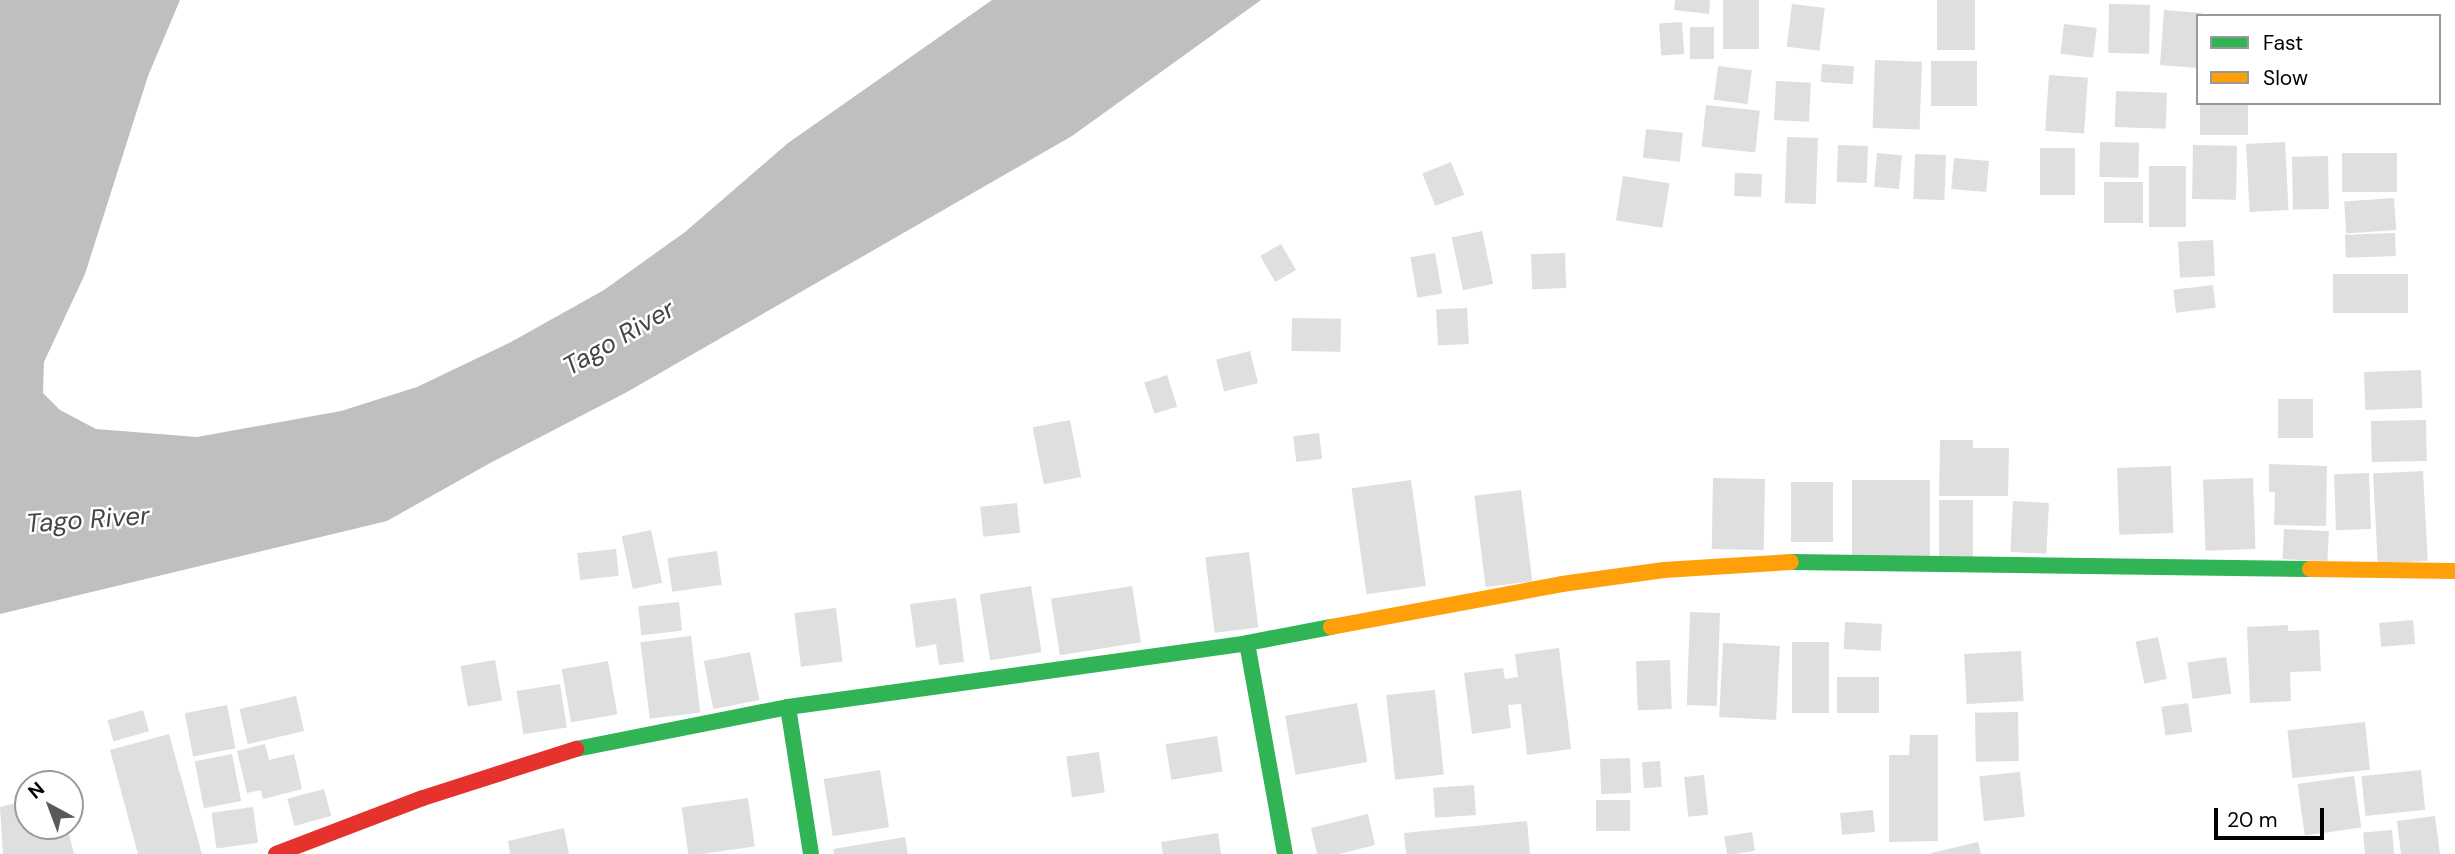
<!DOCTYPE html>
<style>
body{margin:0}
#map{position:relative;width:2455px;height:854px;overflow:hidden;background:#fff;font-family:"DM Sans",sans-serif}
div>[style]{position:absolute}
.water>*{inset:0;background:#bfbfbf}
.building>*{inset:0;background:#dfdfdf;transform-origin:0 0}
.fast>*{height:16px;margin:-8px;padding:0 8px;transform-origin:8px;border-radius:8px;background:#30b455}
.slow>*{height:16px;margin:-8px;padding:0 8px;transform-origin:8px;border-radius:8px;background:#ff9f0a}
.jam>*{height:16px;margin:-8px;padding:0 8px;transform-origin:8px;border-radius:8px;background:#e5322d}
span{translate:-50% -50%;white-space:nowrap;text-align:center;line-height:1.15;-webkit-text-stroke:5px #fff;paint-order:stroke}
.water-label{font-size:26px;color:#444;font-style:italic}
.legend{position:absolute;left:2196px;top:14px;width:245px;height:91px;box-sizing:border-box;background:#fff;border:2px solid #999;margin:0;padding:9px 12px;list-style:none;font-size:21px;color:#000}
.legend li{display:flex;align-items:center;gap:14px;height:35px}
.legend b{width:35px;border:2px solid #999}
.north{position:absolute;left:14px;top:770px;width:70px;height:70px;box-sizing:border-box;background:#fff;border:2px solid #999;border-radius:50%;rotate:319deg;font-size:19px;font-weight:700;line-height:28px;text-align:center;color:#000}
.north::after{content:'';display:block;margin:auto;width:24px;height:32px;background:#595959;clip-path:polygon(50% 0,100% 100%,50% 72%,0 100%)}
.scale{position:absolute;left:2214px;top:808px;width:110px;height:32px;box-sizing:border-box;border:4px solid #000;border-top:0;padding-left:9px;font-size:21px;line-height:24px;white-space:nowrap;color:#000;-webkit-text-stroke:5px #fff;paint-order:stroke}
</style>
<div id="map">
<div class="water">
<i style="clip-path:polygon(0 0,180px 0,148px 76px,85px 274px,44px 362px,43px 393px,60px 410px,96px 429px,197px 437px,341px 411px,417px 387px,511px 342px,604px 290px,685px 232px,788px 143px,992px 0,1261px 0,1072px 136px,627px 392px,492px 462px,387px 521px,0 614px)"></i>
</div>
<div class="building">
<i style="clip-path:polygon(1675px 0,1710px 0,1709px 14px,1674px 10px)"></i>
<i style="left:1723px;top:0;width:36px;height:49px"></i>
<i style="left:1937px;top:0;width:38px;height:50px"></i>
<i style="left:1792px;top:4px;width:33px;height:43px;rotate:7deg"></i>
<i style="left:2109px;top:4px;width:41px;height:49px;rotate:1deg"></i>
<i style="clip-path:polygon(2164px 10px,2203px 13px,2198px 16px,2198px 68px,2160px 65px)"></i>
<i style="left:1682px;top:22px;width:32px;height:23px;rotate:86deg"></i>
<i style="left:2064px;top:24px;width:33px;height:30px;rotate:7deg"></i>
<i style="left:1714px;top:27px;width:32px;height:24px;rotate:90deg"></i>
<i style="left:1875px;top:60px;width:47px;height:68px;rotate:2deg"></i>
<i style="left:1931px;top:61px;width:46px;height:45px"></i>
<i style="left:1822px;top:64px;width:32px;height:18px;rotate:4deg"></i>
<i style="left:1718px;top:66px;width:34px;height:34px;rotate:7deg"></i>
<i style="left:2049px;top:75px;width:39px;height:56px;rotate:4deg"></i>
<i style="left:1776px;top:81px;width:35px;height:39px;rotate:3deg"></i>
<i style="left:2116px;top:91px;width:51px;height:36px;rotate:2deg"></i>
<i style="left:2200px;top:103px;width:48px;height:32px"></i>
<i style="left:1706px;top:105px;width:54px;height:42px;rotate:6deg"></i>
<i style="left:1646px;top:129px;width:37px;height:29px;rotate:6deg"></i>
<i style="left:1787px;top:137px;width:31px;height:66px;rotate:2deg"></i>
<i style="left:2100px;top:142px;width:39px;height:35px;rotate:1deg"></i>
<i style="left:2285px;top:142px;width:68px;height:39px;rotate:87deg"></i>
<i style="left:1838px;top:145px;width:30px;height:37px;rotate:2deg"></i>
<i style="left:2193px;top:145px;width:44px;height:54px;rotate:1deg"></i>
<i style="left:2040px;top:148px;width:35px;height:47px"></i>
<i style="left:1877px;top:153px;width:25px;height:34px;rotate:5deg"></i>
<i style="left:2397px;top:153px;width:39px;height:55px;rotate:90deg"></i>
<i style="left:1915px;top:154px;width:31px;height:45px;rotate:2deg"></i>
<i style="left:2328px;top:156px;width:53px;height:36px;rotate:89deg"></i>
<i style="left:1954px;top:158px;width:35px;height:31px;rotate:5deg"></i>
<i style="left:1451px;top:162px;width:35px;height:31px;rotate:68deg"></i>
<i style="left:2149px;top:166px;width:37px;height:61px"></i>
<i style="left:1735px;top:173px;width:27px;height:23px;rotate:2deg"></i>
<i style="left:1623px;top:176px;width:47px;height:45px;rotate:9deg"></i>
<i style="left:2104px;top:182px;width:39px;height:41px"></i>
<i style="left:2394px;top:198px;width:32px;height:50px;rotate:86deg"></i>
<i style="left:1482px;top:231px;width:54px;height:31px;rotate:78deg"></i>
<i style="left:2395px;top:233px;width:23px;height:50px;rotate:88deg"></i>
<i style="left:2213px;top:240px;width:36px;height:35px;rotate:87deg"></i>
<i style="left:1281px;top:244px;width:30px;height:24px;rotate:60deg"></i>
<i style="left:1435px;top:253px;width:41px;height:25px;rotate:80deg"></i>
<i style="left:1565px;top:253px;width:35px;height:34px;rotate:88deg"></i>
<i style="left:2408px;top:274px;width:39px;height:75px;rotate:90deg"></i>
<i style="left:2213px;top:285px;width:23px;height:40px;rotate:83deg"></i>
<i style="left:1467px;top:308px;width:36px;height:31px;rotate:87deg"></i>
<i style="left:1292px;top:318px;width:49px;height:33px;rotate:1deg"></i>
<i style="left:1250px;top:351px;width:33px;height:35px;rotate:76deg"></i>
<i style="left:2421px;top:370px;width:38px;height:57px;rotate:88deg"></i>
<i style="left:1167px;top:375px;width:33px;height:24px;rotate:72deg"></i>
<i style="left:2278px;top:399px;width:35px;height:39px"></i>
<i style="left:1070px;top:420px;width:58px;height:38px;rotate:79deg"></i>
<i style="left:2426px;top:420px;width:41px;height:55px;rotate:89deg"></i>
<i style="left:1319px;top:433px;width:26px;height:26px;rotate:83deg"></i>
<i style="clip-path:polygon(1940px 440px,1973px 440px,1973px 448px,2009px 448px,2008px 496px,1939px 496px)"></i>
<i style="clip-path:polygon(2269px 464px,2327px 466px,2326px 526px,2274px 525px,2275px 492px,2269px 492px)"></i>
<i style="left:2171px;top:466px;width:67px;height:54px;rotate:88deg"></i>
<i style="left:2423px;top:471px;width:90px;height:50px;rotate:87deg"></i>
<i style="left:2369px;top:473px;width:56px;height:35px;rotate:88deg"></i>
<i style="left:1713px;top:478px;width:52px;height:71px;rotate:1deg"></i>
<i style="left:2253px;top:478px;width:71px;height:50px;rotate:88deg"></i>
<i style="left:1411px;top:480px;width:107px;height:60px;rotate:82deg"></i>
<i style="left:1852px;top:480px;width:78px;height:78px"></i>
<i style="left:1791px;top:482px;width:42px;height:60px"></i>
<i style="left:1521px;top:490px;width:92px;height:47px;rotate:83deg"></i>
<i style="left:1939px;top:500px;width:34px;height:59px"></i>
<i style="left:2013px;top:501px;width:36px;height:51px;rotate:3deg"></i>
<i style="left:1017px;top:503px;width:30px;height:37px;rotate:84deg"></i>
<i style="left:2284px;top:529px;width:45px;height:30px;rotate:3deg"></i>
<i style="left:651px;top:530px;width:54px;height:30px;rotate:78deg"></i>
<i style="left:616px;top:549px;width:27px;height:39px;rotate:84deg"></i>
<i style="left:717px;top:551px;width:34px;height:50px;rotate:82deg"></i>
<i style="left:1249px;top:552px;width:76px;height:44px;rotate:83deg"></i>
<i style="left:1031px;top:586px;width:67px;height:52px;rotate:81deg"></i>
<i style="left:1132px;top:586px;width:57px;height:82px;rotate:81deg"></i>
<i style="clip-path:polygon(956px 598px,964px 662px,939px 665px,936px 644px,916px 648px,910px 604px)"></i>
<i style="left:679px;top:602px;width:29px;height:41px;rotate:84deg"></i>
<i style="left:836px;top:608px;width:54px;height:42px;rotate:83deg"></i>
<i style="left:1690px;top:612px;width:30px;height:93px;rotate:2deg"></i>
<i style="left:2413px;top:620px;width:24px;height:34px;rotate:85deg"></i>
<i style="left:1845px;top:622px;width:37px;height:27px;rotate:3deg"></i>
<i style="clip-path:polygon(2288px 625px,2288px 631px,2319px 630px,2321px 671px,2290px 672px,2291px 701px,2250px 703px,2247px 627px)"></i>
<i style="left:691px;top:636px;width:77px;height:51px;rotate:83deg"></i>
<i style="left:2158px;top:637px;width:43px;height:23px;rotate:78deg"></i>
<i style="left:1792px;top:642px;width:37px;height:71px"></i>
<i style="left:1723px;top:643px;width:57px;height:74px;rotate:3deg"></i>
<i style="clip-path:polygon(1559px 648px,1571px 749px,1527px 755px,1521px 704px,1508px 705px,1511px 728px,1472px 734px,1464px 673px,1503px 668px,1505px 679px,1518px 677px,1515px 654px)"></i>
<i style="left:2021px;top:651px;width:50px;height:57px;rotate:87deg"></i>
<i style="left:750px;top:652px;width:49px;height:47px;rotate:79deg"></i>
<i style="left:2226px;top:657px;width:37px;height:39px;rotate:82deg"></i>
<i style="left:495px;top:660px;width:41px;height:35px;rotate:80deg"></i>
<i style="left:1670px;top:660px;width:49px;height:34px;rotate:88deg"></i>
<i style="left:608px;top:661px;width:54px;height:47px;rotate:80deg"></i>
<i style="left:1837px;top:677px;width:42px;height:36px"></i>
<i style="left:560px;top:684px;width:44px;height:44px;rotate:81deg"></i>
<i style="left:1435px;top:690px;width:85px;height:49px;rotate:84deg"></i>
<i style="left:296px;top:696px;width:36px;height:58px;rotate:77deg"></i>
<i style="left:1357px;top:703px;width:60px;height:73px;rotate:80deg"></i>
<i style="left:2188px;top:703px;width:29px;height:27px;rotate:82deg"></i>
<i style="left:227px;top:705px;width:44px;height:43px;rotate:79deg"></i>
<i style="left:143px;top:710px;width:22px;height:37px;rotate:74deg"></i>
<i style="left:2018px;top:712px;width:49px;height:43px;rotate:89deg"></i>
<i style="left:2365px;top:722px;width:48px;height:78px;rotate:84deg"></i>
<i style="clip-path:polygon(169px 734px,202px 854px,138px 854px,110px 750px)"></i>
<i style="clip-path:polygon(1910px 735px,1938px 735px,1938px 841px,1889px 842px,1889px 755px,1909px 755px)"></i>
<i style="left:1217px;top:736px;width:36px;height:52px;rotate:81deg"></i>
<i style="clip-path:polygon(265px 744px,269px 760px,294px 754px,302px 789px,263px 799px,261px 790px,247px 793px,237px 751px)"></i>
<i style="left:1099px;top:752px;width:41px;height:33px;rotate:82deg"></i>
<i style="left:232px;top:754px;width:48px;height:38px;rotate:79deg"></i>
<i style="left:1630px;top:758px;width:35px;height:30px;rotate:88deg"></i>
<i style="left:1660px;top:761px;width:26px;height:18px;rotate:86deg"></i>
<i style="left:880px;top:770px;width:58px;height:57px;rotate:81deg"></i>
<i style="left:2421px;top:770px;width:40px;height:60px;rotate:84deg"></i>
<i style="left:2020px;top:772px;width:45px;height:41px;rotate:84deg"></i>
<i style="left:1704px;top:775px;width:40px;height:20px;rotate:84deg"></i>
<i style="left:2354px;top:776px;width:52px;height:57px;rotate:82deg"></i>
<i style="left:1474px;top:785px;width:30px;height:41px;rotate:86deg"></i>
<i style="left:324px;top:789px;width:28px;height:38px;rotate:75deg"></i>
<i style="left:748px;top:798px;width:49px;height:67px;rotate:82deg"></i>
<i style="clip-path:polygon(28px 800px,28px 826px,67px 826px,74px 854px,3px 854px,0 807px)"></i>
<i style="left:1630px;top:800px;width:31px;height:34px;rotate:90deg"></i>
<i style="left:253px;top:807px;width:36px;height:42px;rotate:82deg"></i>
<i style="left:1873px;top:810px;width:22px;height:33px;rotate:85deg"></i>
<i style="clip-path:polygon(1368px 814px,1375px 845px,1339px 854px,1317px 854px,1311px 828px)"></i>
<i style="clip-path:polygon(2435px 816px,2440px 854px,2401px 854px,2397px 821px)"></i>
<i style="clip-path:polygon(1527px 821px,1530px 854px,1406px 854px,1404px 833px)"></i>
<i style="clip-path:polygon(564px 828px,569px 854px,510px 854px,508px 841px)"></i>
<i style="left:2392px;top:830px;width:24px;height:29px;rotate:85deg"></i>
<i style="left:1752px;top:832px;width:19px;height:28px;rotate:81deg"></i>
<i style="clip-path:polygon(1218px 833px,1221px 854px,1163px 854px,1161px 842px)"></i>
<i style="clip-path:polygon(905px 837px,908px 854px,834px 854px,833px 849px)"></i>
<i style="clip-path:polygon(1978px 842px,1981px 854px,1931px 854px,1931px 853px)"></i>
</div>
<div class="fast">
<i style="left:1791px;top:562px;width:519px;rotate:0.77deg"></i>
<i style="left:1247px;top:643px;width:214px;rotate:79.8deg"></i>
<i style="left:788px;top:707px;width:149px;rotate:81.1deg"></i>
<i style="left:576px;top:749px;width:216px;rotate:-11.2deg"></i>
<i style="left:788px;top:707px;width:463px;rotate:-7.9deg"></i>
<i style="left:1247px;top:643px;width:86px;rotate:-10.8deg"></i>
</div>
<div class="slow">
<i style="left:2310px;top:569px;width:145px;rotate:0.8deg"></i>
<i style="left:1331px;top:627px;width:235px;rotate:-10.5deg"></i>
<i style="left:1562px;top:584px;width:103px;rotate:-7.8deg"></i>
<i style="left:1664px;top:570px;width:127px;rotate:-3.6deg"></i>
</div>
<div class="jam">
<i style="left:276px;top:854px;width:157px;rotate:-20.9deg"></i>
<i style="left:423px;top:798px;width:161px;rotate:-17.8deg"></i>
</div>
<div class="water-label">
<span style="left:619px;top:338px;rotate:-30deg">Tago River</span>
<span style="left:88px;top:520px;rotate:-4deg">Tago River</span>
</div>
<ul class="legend">
<li><b style="height:9px;background:#30b455"></b>Fast</li>
<li><b style="height:9px;background:#ff9f0a"></b>Slow</li>
</ul>
<div class="north">N</div>
<div class="scale">20 m</div>
</div>
